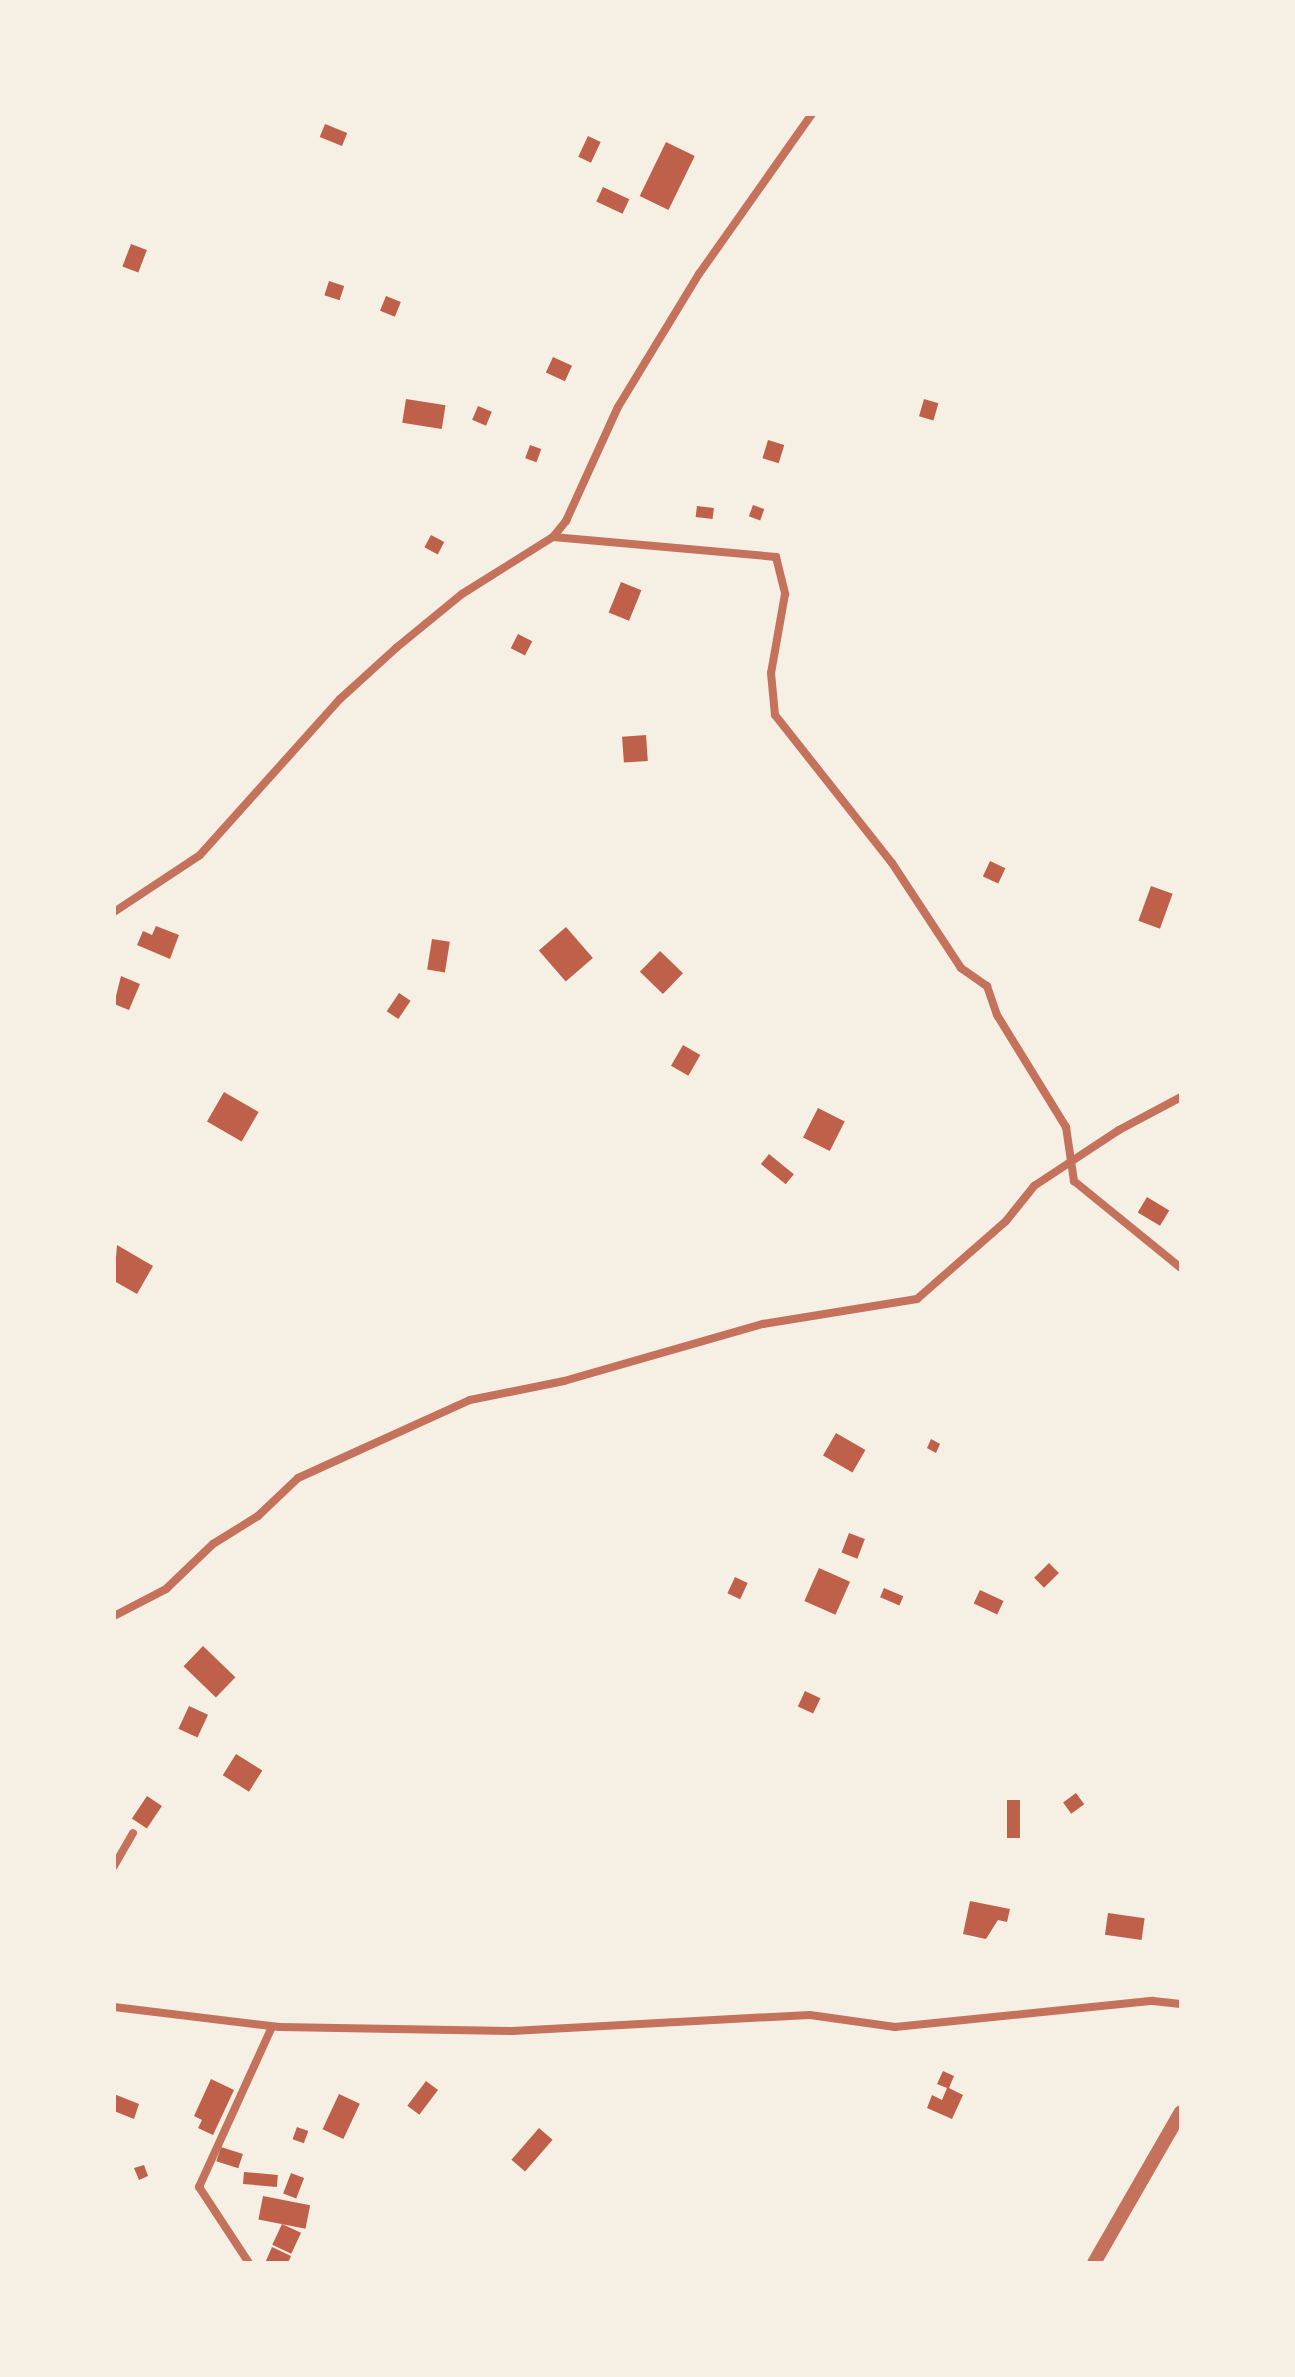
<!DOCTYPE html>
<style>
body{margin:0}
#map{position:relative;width:1295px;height:2377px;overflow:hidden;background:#f6efe4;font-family:Barlow,sans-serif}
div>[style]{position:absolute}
.building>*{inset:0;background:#bf614a;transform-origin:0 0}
.minor>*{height:8px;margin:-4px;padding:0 4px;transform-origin:4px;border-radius:4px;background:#c5725c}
.tertiary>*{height:14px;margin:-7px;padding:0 7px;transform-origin:7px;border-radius:7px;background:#c5725c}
span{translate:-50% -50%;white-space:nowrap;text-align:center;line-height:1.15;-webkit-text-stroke:8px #f6efe4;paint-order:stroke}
.frame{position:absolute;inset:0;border:116px solid #f6efe4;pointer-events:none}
</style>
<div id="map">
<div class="building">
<i style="left:325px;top:124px;width:24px;height:14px;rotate:22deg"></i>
<i style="left:588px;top:136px;width:14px;height:23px;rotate:25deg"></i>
<i style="left:666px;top:142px;width:32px;height:60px;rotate:26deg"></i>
<i style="left:603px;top:187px;width:29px;height:16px;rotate:25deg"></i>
<i style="left:131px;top:244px;width:17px;height:24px;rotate:21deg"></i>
<i style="left:329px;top:281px;width:16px;height:15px;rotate:18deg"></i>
<i style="left:386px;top:296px;width:16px;height:16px;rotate:22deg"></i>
<i style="left:553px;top:357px;width:21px;height:17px;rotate:25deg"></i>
<i style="left:406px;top:399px;width:40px;height:24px;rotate:9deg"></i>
<i style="left:924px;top:399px;width:15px;height:18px;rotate:16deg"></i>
<i style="left:478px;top:406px;width:15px;height:15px;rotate:23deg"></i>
<i style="left:768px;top:440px;width:17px;height:19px;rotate:17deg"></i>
<i style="left:530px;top:445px;width:12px;height:14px;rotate:20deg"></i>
<i style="left:753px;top:505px;width:12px;height:12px;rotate:20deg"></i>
<i style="left:697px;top:506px;width:17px;height:11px;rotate:7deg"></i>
<i style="left:431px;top:535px;width:15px;height:14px;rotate:28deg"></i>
<i style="left:621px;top:582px;width:22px;height:33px;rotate:22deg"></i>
<i style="left:518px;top:634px;width:16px;height:16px;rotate:27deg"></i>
<i style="left:646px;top:735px;width:26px;height:24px;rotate:86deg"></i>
<i style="left:990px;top:861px;width:17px;height:17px;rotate:25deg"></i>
<i style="left:1151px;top:886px;width:23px;height:37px;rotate:20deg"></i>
<i style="clip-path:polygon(156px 926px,179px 935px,170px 959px,137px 945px,143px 931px,152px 935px)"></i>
<i style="left:566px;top:927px;width:41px;height:36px;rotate:49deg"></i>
<i style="left:432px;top:939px;width:18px;height:31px;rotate:9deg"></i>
<i style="left:660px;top:951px;width:32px;height:29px;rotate:44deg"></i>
<i style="clip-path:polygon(121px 976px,140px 984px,129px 1010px,114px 1004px)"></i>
<i style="left:399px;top:993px;width:14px;height:22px;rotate:34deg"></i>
<i style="left:683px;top:1045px;width:20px;height:24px;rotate:30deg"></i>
<i style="left:224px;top:1092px;width:40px;height:34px;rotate:30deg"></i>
<i style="left:818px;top:1108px;width:30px;height:33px;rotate:27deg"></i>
<i style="left:769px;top:1154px;width:32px;height:13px;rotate:39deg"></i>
<i style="left:1147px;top:1197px;width:26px;height:18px;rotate:31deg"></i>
<i style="clip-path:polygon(117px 1245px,153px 1266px,137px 1294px,114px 1281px)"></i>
<i style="left:836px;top:1433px;width:34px;height:26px;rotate:30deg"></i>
<i style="clip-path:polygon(931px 1439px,940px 1444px,936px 1453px,927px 1448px)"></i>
<i style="left:849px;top:1533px;width:17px;height:21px;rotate:21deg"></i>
<i style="left:1049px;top:1563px;width:14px;height:21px;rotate:45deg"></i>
<i style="left:819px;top:1568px;width:34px;height:36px;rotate:24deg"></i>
<i style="left:735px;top:1577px;width:14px;height:18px;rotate:25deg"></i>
<i style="left:884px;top:1588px;width:21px;height:10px;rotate:23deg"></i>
<i style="left:980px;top:1590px;width:26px;height:15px;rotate:25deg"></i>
<i style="left:203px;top:1646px;width:45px;height:28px;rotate:44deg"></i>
<i style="left:805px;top:1691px;width:17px;height:17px;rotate:25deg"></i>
<i style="left:189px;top:1706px;width:21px;height:25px;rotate:25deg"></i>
<i style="left:236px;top:1754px;width:31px;height:25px;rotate:32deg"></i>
<i style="left:1076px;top:1793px;width:14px;height:16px;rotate:54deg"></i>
<i style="left:147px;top:1796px;width:18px;height:27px;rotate:34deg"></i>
<i style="left:1007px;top:1800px;width:13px;height:38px"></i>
<i style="clip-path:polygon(970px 1901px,1010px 1909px,1007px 1922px,998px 1920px,986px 1939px,963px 1934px)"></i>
<i style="left:1108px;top:1913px;width:37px;height:22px;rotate:8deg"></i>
<i style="clip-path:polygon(943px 2071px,954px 2076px,949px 2088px,963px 2095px,952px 2119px,927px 2108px,932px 2095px,942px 2100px,947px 2088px,937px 2084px)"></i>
<i style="clip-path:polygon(211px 2079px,234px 2090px,213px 2135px,198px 2128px,202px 2120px,194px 2116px)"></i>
<i style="left:426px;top:2081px;width:15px;height:31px;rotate:37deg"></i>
<i style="clip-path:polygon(114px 2094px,139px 2104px,134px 2119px,114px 2111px)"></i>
<i style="left:339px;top:2094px;width:23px;height:39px;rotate:25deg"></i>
<i style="left:297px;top:2127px;width:12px;height:13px;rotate:20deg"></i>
<i style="left:539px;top:2128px;width:18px;height:42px;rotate:41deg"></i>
<i style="left:221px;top:2147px;width:23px;height:15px;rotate:18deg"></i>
<i style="clip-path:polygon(144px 2165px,148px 2176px,139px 2180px,134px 2168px)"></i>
<i style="left:244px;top:2172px;width:34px;height:12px;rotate:5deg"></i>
<i style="left:291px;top:2173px;width:14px;height:22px;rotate:21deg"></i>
<i style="left:263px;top:2196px;width:48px;height:24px;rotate:11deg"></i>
<i style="left:282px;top:2224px;width:21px;height:23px;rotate:25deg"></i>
<i style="clip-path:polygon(272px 2247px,291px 2256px,288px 2263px,265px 2263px)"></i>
</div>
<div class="minor">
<i style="left:553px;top:537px;width:224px;rotate:5.1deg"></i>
<i style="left:776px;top:557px;width:38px;rotate:76deg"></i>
<i style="left:785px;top:594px;width:80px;rotate:100deg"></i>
<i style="left:771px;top:673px;width:42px;rotate:84.6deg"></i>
<i style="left:775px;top:715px;width:189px;rotate:51.7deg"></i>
<i style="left:892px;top:863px;width:126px;rotate:56.7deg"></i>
<i style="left:961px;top:968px;width:32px;rotate:35deg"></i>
<i style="left:987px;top:986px;width:31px;rotate:71deg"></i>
<i style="left:997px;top:1015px;width:132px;rotate:58.4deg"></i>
<i style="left:1066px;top:1127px;width:55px;rotate:81.6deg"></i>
<i style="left:1074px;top:1181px;width:138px;rotate:39.1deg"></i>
<i style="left:114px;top:912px;width:103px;rotate:-33.5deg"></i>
<i style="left:200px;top:855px;width:210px;rotate:-48.1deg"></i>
<i style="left:340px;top:699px;width:76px;rotate:-42.3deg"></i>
<i style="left:396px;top:648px;width:85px;rotate:-39.3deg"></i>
<i style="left:462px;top:594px;width:107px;rotate:-32.1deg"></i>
<i style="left:553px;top:537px;width:21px;rotate:-51deg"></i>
<i style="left:566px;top:521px;width:125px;rotate:-65.5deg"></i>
<i style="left:618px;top:407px;width:156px;rotate:-58.7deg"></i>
<i style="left:699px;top:274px;width:196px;rotate:-54.8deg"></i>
<i style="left:114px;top:1616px;width:59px;rotate:-27.4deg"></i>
<i style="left:166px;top:1589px;width:65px;rotate:-43.8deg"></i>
<i style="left:213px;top:1544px;width:53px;rotate:-31.9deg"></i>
<i style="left:258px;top:1516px;width:55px;rotate:-43.5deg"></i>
<i style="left:298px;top:1478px;width:189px;rotate:-24.4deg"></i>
<i style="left:470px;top:1400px;width:96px;rotate:-11.4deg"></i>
<i style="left:564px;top:1381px;width:207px;rotate:-16deg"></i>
<i style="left:763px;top:1324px;width:156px;rotate:-9.2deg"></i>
<i style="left:917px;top:1299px;width:118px;rotate:-41.2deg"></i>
<i style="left:1006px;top:1221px;width:45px;rotate:-51.3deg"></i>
<i style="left:1034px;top:1186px;width:102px;rotate:-33.4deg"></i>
<i style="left:1119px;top:1130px;width:70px;rotate:-28deg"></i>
<i style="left:114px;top:1866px;width:38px;rotate:-60deg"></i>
<i style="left:114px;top:2007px;width:167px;rotate:6.9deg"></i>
<i style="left:280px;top:2027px;width:232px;rotate:1deg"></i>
<i style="left:512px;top:2031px;width:298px;rotate:-3.1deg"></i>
<i style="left:810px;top:2015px;width:86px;rotate:8deg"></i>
<i style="left:895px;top:2027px;width:259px;rotate:-5.8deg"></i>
<i style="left:1153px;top:2001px;width:28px;rotate:6deg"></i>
<i style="left:249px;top:2263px;width:91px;rotate:-123.3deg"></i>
<i style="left:199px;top:2187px;width:176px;rotate:-65.5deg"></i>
</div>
<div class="tertiary">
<i style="left:1094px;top:2263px;width:174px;rotate:-60.1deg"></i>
</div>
<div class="frame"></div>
</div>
